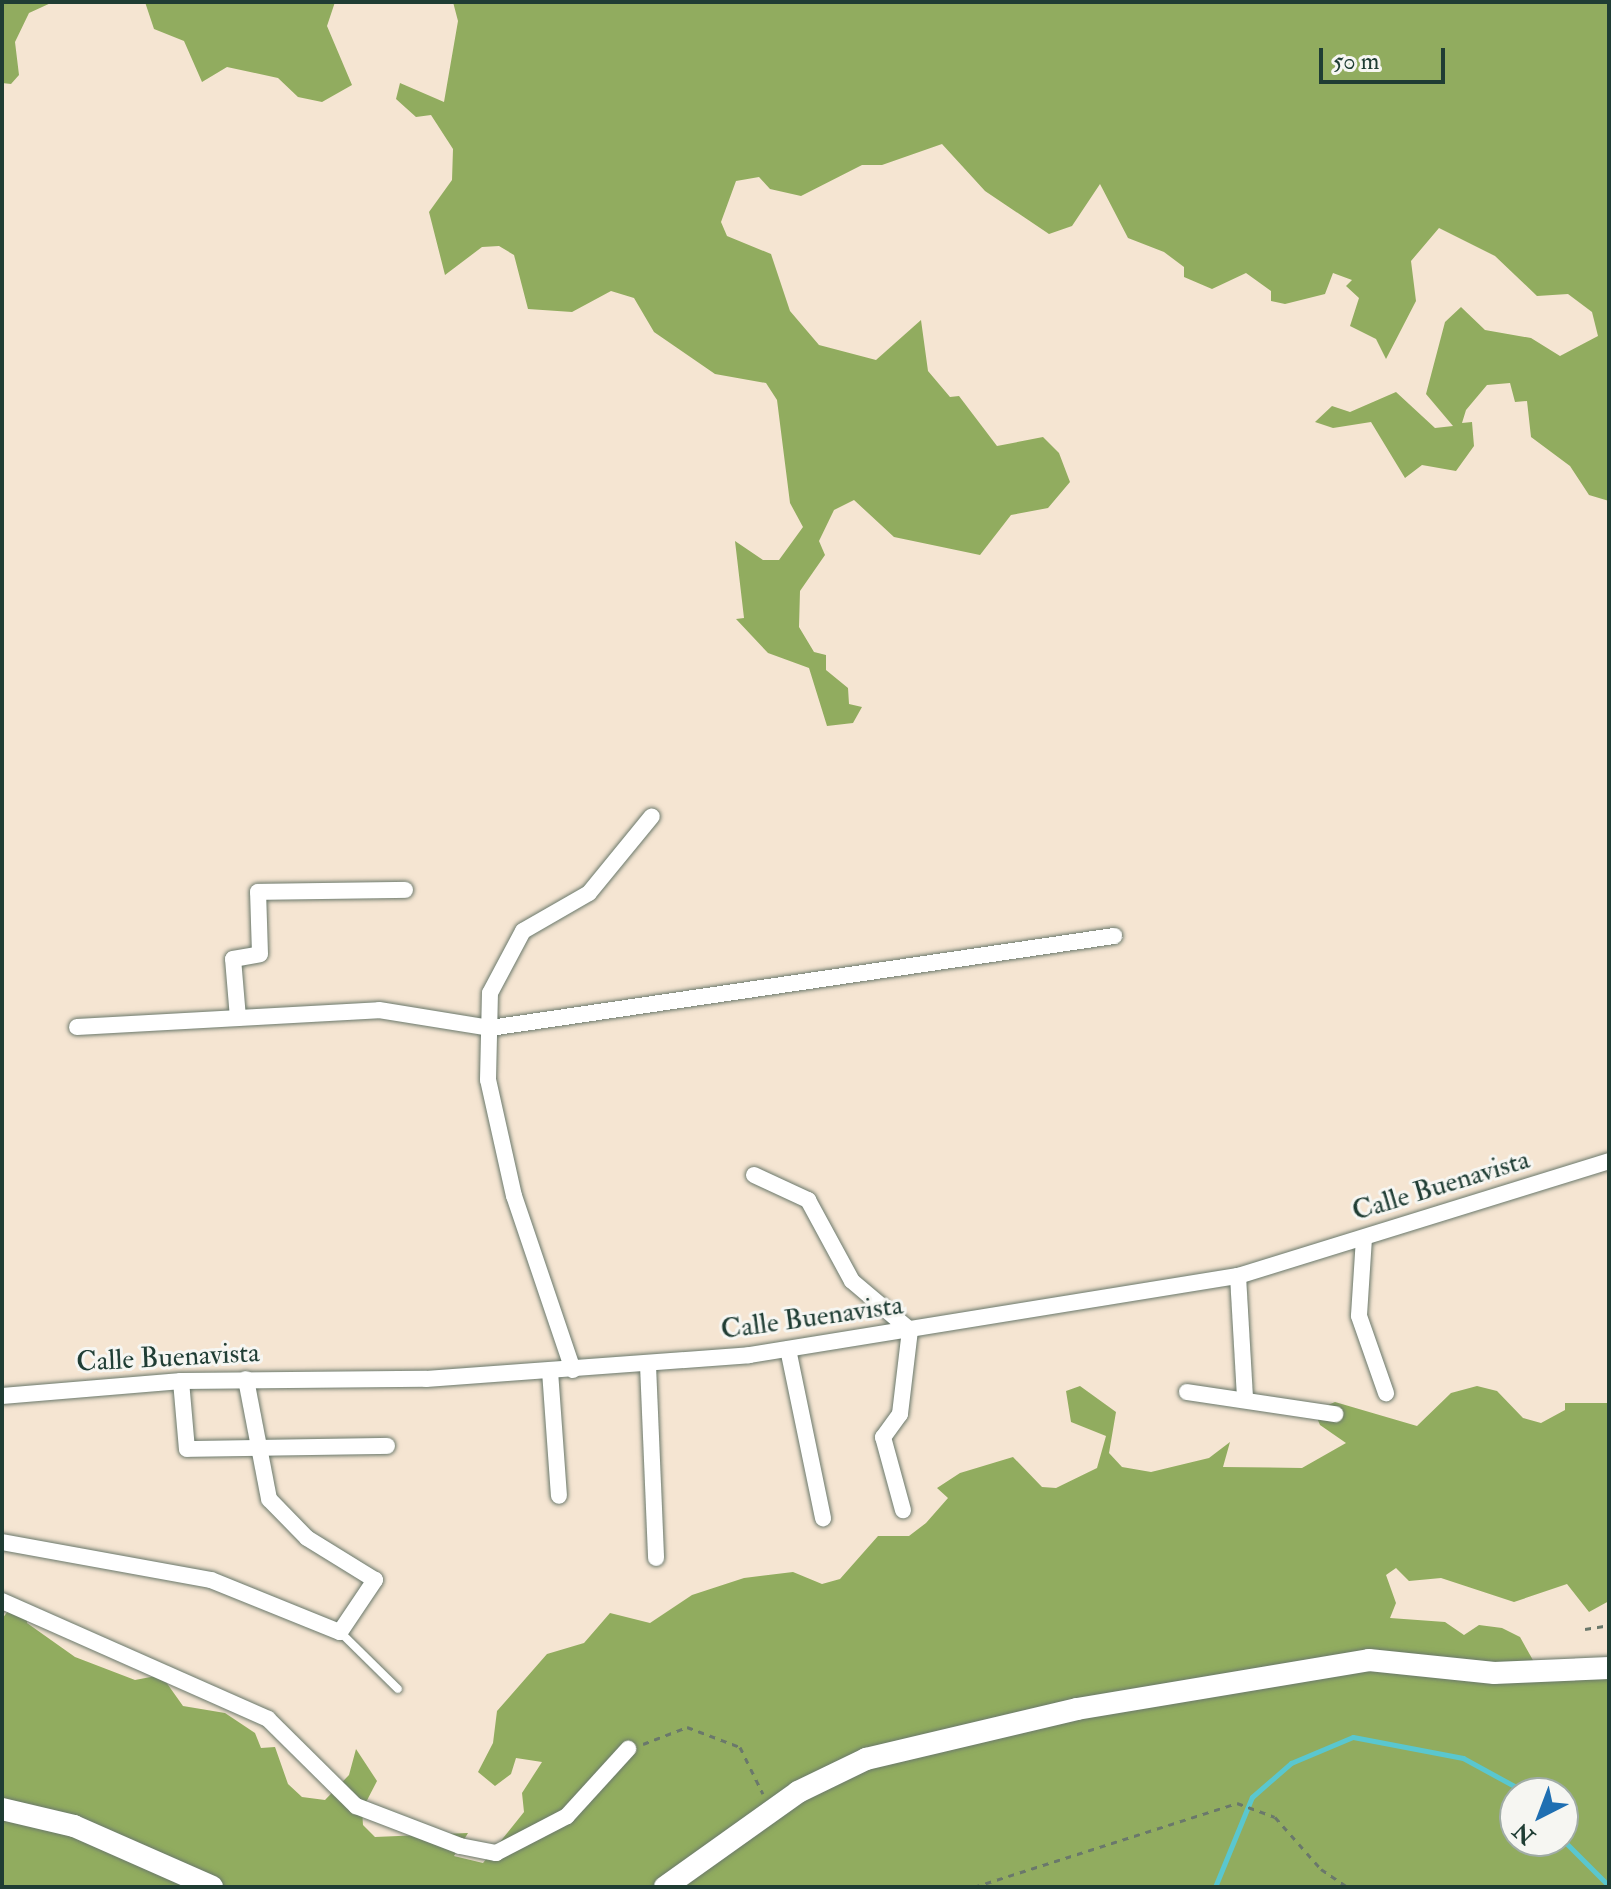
<!DOCTYPE html>
<style>
body{margin:0}
#map{position:relative;width:1611px;height:1889px;overflow:hidden;background:#f5e5d2;font-family:"IM FELL Double Pica",serif}
div>[style]{position:absolute}
.forest>*{inset:0;background:#91ac5f}
.stream>*{height:5px;margin:-2.5px;padding:0 2.5px;transform-origin:2.5px;border-radius:2.5px;background:#5ac7cf}
.path>*{height:3px;margin-top:-1.5px;transform-origin:0;background:repeating-linear-gradient(90deg,#6a786b 0 6px,transparent 0 12px)}
.roads{filter:drop-shadow(0 0 2px #6a786b) drop-shadow(0 0 2px #6a786b)}
.service>*{height:8px;margin:-4px;padding:0 4px;transform-origin:4px;border-radius:4px;background:#fff}
.minor>*{height:16px;margin:-8px;padding:0 8px;transform-origin:8px;border-radius:8px;background:#fff}
.tertiary>*{height:22px;margin:-11px;padding:0 11px;transform-origin:11px;border-radius:11px;background:#fff}
span{translate:-50% -50%;white-space:nowrap;text-align:center;line-height:1.15;-webkit-text-stroke:6px #f6f6f2;paint-order:stroke}
.street-label{font-size:28px;color:#1f3d34}
.frame{position:absolute;inset:0;border:4px solid #1f3d34;pointer-events:none}
.north{position:absolute;left:1499px;top:1777px;width:80px;height:80px;box-sizing:border-box;background:#f6f6f2;border:2px solid #a0aca6;border-radius:50%;rotate:222deg;font-size:22px;font-weight:700;line-height:32px;text-align:center;color:#1f3d34}
.north::after{content:'';display:block;margin:auto;width:28px;height:36px;background:#1f6fb2;clip-path:polygon(50% 0,100% 100%,50% 72%,0 100%)}
.scale{position:absolute;left:1319px;top:48px;width:126px;height:36px;box-sizing:border-box;border:4px solid #1f3d34;border-top:0;padding-left:10px;font-size:24px;line-height:28px;white-space:nowrap;color:#1f3d34;-webkit-text-stroke:6px #f6f6f2;paint-order:stroke}
</style>
<div id="map">
<div class="forest">
<i style="clip-path:polygon(2px 2px,53px 2px,29px 13px,15px 42px,19px 75px,11px 84px,2px 83px)"></i>
<i style="clip-path:polygon(145px 2px,335px 2px,327px 26px,352px 85px,322px 102px,298px 97px,278px 78px,227px 67px,202px 82px,184px 41px,154px 29px)"></i>
<i style="clip-path:polygon(453px 2px,1609px 2px,1609px 501px,1589px 495px,1570px 466px,1531px 437px,1527px 401px,1515px 402px,1510px 383px,1487px 385px,1466px 410px,1462px 423px,1472px 422px,1474px 446px,1456px 471px,1422px 465px,1405px 478px,1371px 422px,1333px 428px,1315px 422px,1332px 406px,1350px 412px,1396px 392px,1435px 428px,1453px 426px,1426px 394px,1445px 322px,1461px 307px,1485px 330px,1531px 338px,1560px 356px,1598px 336px,1592px 312px,1568px 294px,1537px 296px,1495px 256px,1439px 228px,1411px 261px,1416px 301px,1386px 359px,1376px 339px,1350px 326px,1359px 298px,1346px 286px,1352px 280px,1333px 273px,1325px 294px,1285px 304px,1271px 301px,1271px 291px,1246px 273px,1212px 289px,1184px 277px,1184px 267px,1164px 252px,1128px 238px,1100px 184px,1072px 226px,1049px 234px,985px 191px,942px 144px,882px 165px,862px 165px,801px 196px,770px 189px,759px 177px,736px 181px,721px 222px,727px 236px,771px 254px,790px 311px,819px 345px,876px 360px,921px 320px,928px 371px,950px 397px,959px 396px,997px 446px,1043px 437px,1059px 453px,1070px 482px,1048px 508px,1011px 515px,980px 555px,894px 537px,854px 500px,834px 510px,819px 541px,825px 555px,800px 591px,799px 627px,814px 652px,826px 655px,826px 670px,848px 688px,849px 704px,862px 707px,853px 723px,827px 726px,809px 668px,768px 653px,736px 619px,744px 618px,735px 541px,763px 560px,779px 560px,803px 527px,790px 503px,777px 400px,766px 383px,715px 374px,654px 332px,634px 298px,611px 291px,572px 312px,528px 309px,514px 255px,499px 246px,482px 247px,445px 275px,429px 212px,452px 180px,453px 149px,431px 115px,416px 117px,396px 99px,400px 83px,444px 102px,458px 21px)"></i>
<i style="clip-path:polygon(evenodd,1080px 1386px,1116px 1412px,1109px 1453px,1122px 1467px,1151px 1472px,1209px 1458px,1230px 1442px,1223px 1467px,1302px 1468px,1346px 1443px,1320px 1425px,1314px 1411px,1335px 1402px,1417px 1426px,1451px 1393px,1477px 1386px,1497px 1391px,1523px 1418px,1541px 1423px,1565px 1410px,1565px 1403px,1609px 1403px,1609px 1601px,1589px 1612px,1567px 1584px,1514px 1602px,1441px 1578px,1409px 1581px,1396px 1568px,1386px 1575px,1396px 1603px,1390px 1618px,1445px 1622px,1464px 1635px,1479px 1625px,1502px 1628px,1520px 1637px,1534px 1662px,1609px 1679px,1609px 1887px,2px 1887px,2px 1619px,8px 1611px,27px 1613px,27px 1623px,75px 1657px,135px 1680px,161px 1675px,183px 1706px,225px 1713px,255px 1733px,261px 1748px,275px 1747px,288px 1784px,302px 1797px,325px 1800px,349px 1775px,356px 1749px,377px 1781px,362px 1810px,363px 1825px,375px 1837px,468px 1833px,454px 1856px,483px 1863px,524px 1812px,522px 1793px,542px 1762px,516px 1758px,511px 1774px,495px 1786px,478px 1772px,493px 1743px,497px 1711px,547px 1654px,584px 1643px,610px 1613px,650px 1623px,692px 1595px,744px 1578px,793px 1572px,822px 1584px,840px 1579px,878px 1536px,909px 1536px,926px 1523px,948px 1498px,937px 1488px,960px 1473px,1013px 1457px,1042px 1487px,1056px 1488px,1097px 1468px,1106px 1436px,1071px 1422px,1066px 1391px,1080px 1386px,1515px 1793px,1563px 1793px,1563px 1841px,1515px 1841px,1515px 1793px)"></i>
</div>
<div class="stream">
<i style="left:1563px;top:1840px;width:65px;rotate:45deg"></i>
<i style="left:1215px;top:1887px;width:97px;rotate:-67.7deg"></i>
<i style="left:1252px;top:1797px;width:52px;rotate:-41.1deg"></i>
<i style="left:1291px;top:1763px;width:67px;rotate:-22.8deg"></i>
<i style="left:1353px;top:1737px;width:112px;rotate:10.8deg"></i>
<i style="left:1463px;top:1758px;width:73px;rotate:28.7deg"></i>
</div>
<div class="path">
<i style="left:1585px;top:1629px;width:24px;rotate:-9deg"></i>
<i style="left:643px;top:1744px;width:47px;rotate:-21.1deg"></i>
<i style="left:687px;top:1727px;width:57px;rotate:20.7deg"></i>
<i style="left:740px;top:1747px;width:52px;rotate:63.9deg"></i>
<i style="left:974px;top:1887px;width:276px;rotate:-17.7deg"></i>
<i style="left:1237px;top:1803px;width:40px;rotate:20.2deg"></i>
<i style="left:1275px;top:1817px;width:69px;rotate:48.5deg"></i>
<i style="left:1321px;top:1869px;width:32px;rotate:34deg"></i>
</div>
<div class="roads">
<div class="service">
<i style="left:340px;top:1632px;width:81px;rotate:44.5deg"></i>
</div>
<div class="minor">
<i style="left:238px;top:1018px;width:59px;rotate:-94.8deg"></i>
<i style="left:233px;top:959px;width:27px;rotate:-10deg"></i>
<i style="left:260px;top:954px;width:62px;rotate:-91.8deg"></i>
<i style="left:258px;top:892px;width:147px;rotate:-0.8deg"></i>
<i style="left:77px;top:1027px;width:302px;rotate:-3.2deg"></i>
<i style="left:379px;top:1010px;width:112px;rotate:9.2deg"></i>
<i style="left:490px;top:1028px;width:631px;rotate:-8.39deg"></i>
<i style="left:754px;top:1175px;width:60px;rotate:24.8deg"></i>
<i style="left:808px;top:1200px;width:92px;rotate:61.5deg"></i>
<i style="left:852px;top:1281px;width:76px;rotate:40.2deg"></i>
<i style="left:910px;top:1330px;width:85px;rotate:96.8deg"></i>
<i style="left:900px;top:1414px;width:29px;rotate:126deg"></i>
<i style="left:883px;top:1437px;width:76px;rotate:74.7deg"></i>
<i style="left:1364px;top:1238px;width:78px;rotate:93.7deg"></i>
<i style="left:1359px;top:1316px;width:82px;rotate:70.7deg"></i>
<i style="left:1238px;top:1276px;width:121px;rotate:86.7deg"></i>
<i style="left:788px;top:1349px;width:173px;rotate:78.3deg"></i>
<i style="left:648px;top:1365px;width:193px;rotate:87.6deg"></i>
<i style="left:573px;top:1370px;width:184px;rotate:-108.7deg"></i>
<i style="left:514px;top:1196px;width:119px;rotate:-102.6deg"></i>
<i style="left:488px;top:1080px;width:87px;rotate:-88.7deg"></i>
<i style="left:490px;top:993px;width:70px;rotate:-62deg"></i>
<i style="left:523px;top:931px;width:76px;rotate:-29.9deg"></i>
<i style="left:589px;top:893px;width:99px;rotate:-50.7deg"></i>
<i style="left:550px;top:1371px;width:125px;rotate:85.9deg"></i>
<i style="left:181px;top:1381px;width:68px;rotate:85deg"></i>
<i style="left:187px;top:1449px;width:200px;rotate:-0.9deg"></i>
<i style="left:1187px;top:1392px;width:150px;rotate:8.5deg"></i>
<i style="left:2px;top:1396px;width:180px;rotate:-4.8deg"></i>
<i style="left:181px;top:1381px;width:245px;rotate:-0.5deg"></i>
<i style="left:426px;top:1379px;width:324px;rotate:-4.2deg"></i>
<i style="left:749px;top:1355px;width:495px;rotate:-9.2deg"></i>
<i style="left:1238px;top:1276px;width:388px;rotate:-17.2deg"></i>
<i style="left:2px;top:1542px;width:212px;rotate:10.3deg"></i>
<i style="left:211px;top:1580px;width:139px;rotate:22deg"></i>
<i style="left:340px;top:1632px;width:63px;rotate:-56.1deg"></i>
<i style="left:375px;top:1580px;width:80px;rotate:-148.3deg"></i>
<i style="left:307px;top:1538px;width:54px;rotate:-134.3deg"></i>
<i style="left:269px;top:1499px;width:122px;rotate:-100.9deg"></i>
<i style="left:2px;top:1601px;width:291px;rotate:23.9deg"></i>
<i style="left:268px;top:1719px;width:124px;rotate:44.7deg"></i>
<i style="left:356px;top:1806px;width:111px;rotate:21deg"></i>
<i style="left:460px;top:1846px;width:37px;rotate:11deg"></i>
<i style="left:496px;top:1853px;width:80px;rotate:-27.5deg"></i>
<i style="left:567px;top:1816px;width:91px;rotate:-47.7deg"></i>
</div>
<div class="tertiary">
<i style="left:2px;top:1809px;width:74px;rotate:13.3deg"></i>
<i style="left:74px;top:1826px;width:151px;rotate:23.8deg"></i>
<i style="left:665px;top:1887px;width:163px;rotate:-35.5deg"></i>
<i style="left:798px;top:1792px;width:76px;rotate:-25.9deg"></i>
<i style="left:866px;top:1759px;width:217px;rotate:-13.3deg"></i>
<i style="left:1077px;top:1709px;width:296px;rotate:-9.5deg"></i>
<i style="left:1369px;top:1660px;width:126px;rotate:5.9deg"></i>
<i style="left:1494px;top:1673px;width:115px;rotate:-2.5deg"></i>
</div>
</div>
<div class="street-label">
<span style="left:1441px;top:1186px;rotate:-17deg">Calle Buenavista</span>
<span style="left:812px;top:1318px;rotate:-8deg">Calle Buenavista</span>
<span style="left:168px;top:1358px;rotate:-3deg">Calle Buenavista</span>
</div>
<div class="frame"></div>
<div class="north">N</div>
<div class="scale">50 m</div>
</div>
